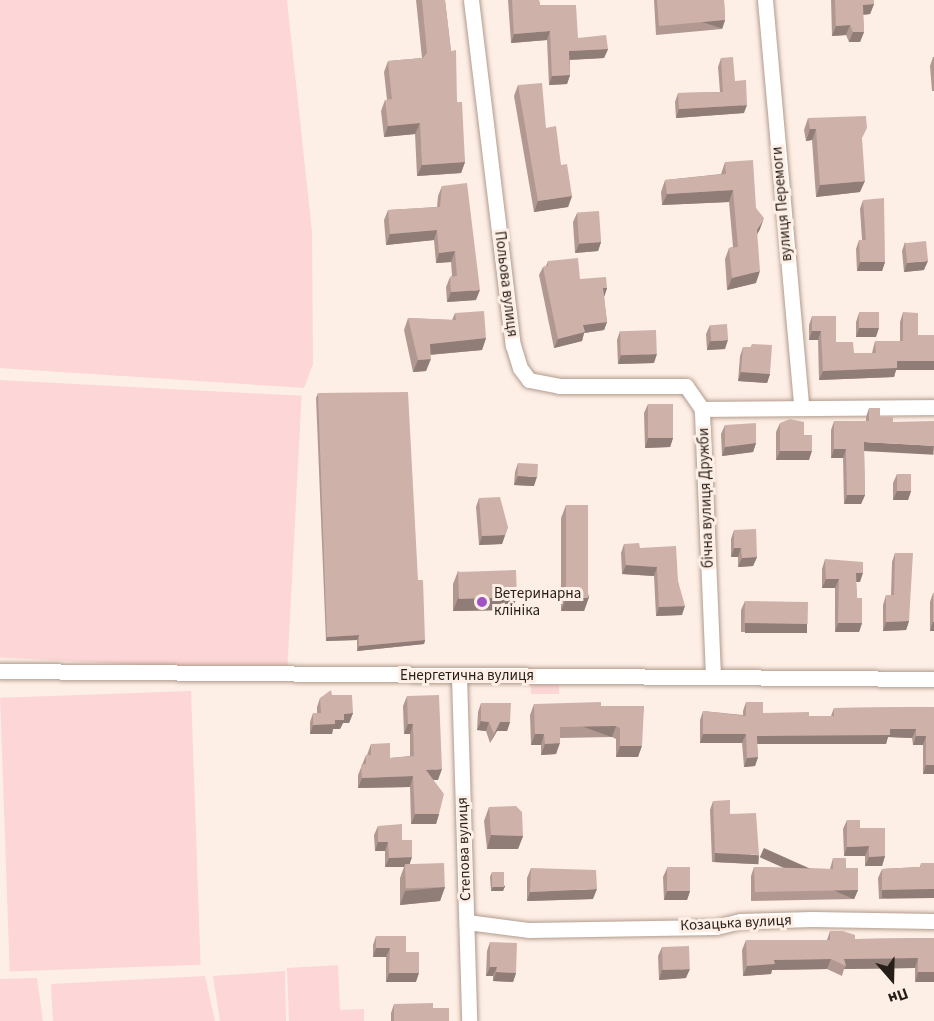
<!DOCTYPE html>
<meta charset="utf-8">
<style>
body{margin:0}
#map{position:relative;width:934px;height:1021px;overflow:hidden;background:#feefe6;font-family:"Source Sans 3",sans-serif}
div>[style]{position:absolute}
.green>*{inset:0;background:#fdd6d7;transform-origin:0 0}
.roads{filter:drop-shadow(0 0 2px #b19b8c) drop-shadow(0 0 2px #b19b8c)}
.minor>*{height:15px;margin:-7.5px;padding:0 7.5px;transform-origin:7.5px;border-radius:7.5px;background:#fff}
.wall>*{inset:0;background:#b19992}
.shaded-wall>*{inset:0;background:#907d77;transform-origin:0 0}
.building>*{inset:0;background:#ceb2aa;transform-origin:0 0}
.dots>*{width:16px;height:16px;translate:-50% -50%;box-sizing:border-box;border:3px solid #feefe6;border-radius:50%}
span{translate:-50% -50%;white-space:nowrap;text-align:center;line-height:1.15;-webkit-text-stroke:6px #feefe6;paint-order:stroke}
.street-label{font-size:15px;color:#261e18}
.poi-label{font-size:15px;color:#261e18}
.left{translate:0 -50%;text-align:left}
.north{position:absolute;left:862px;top:949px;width:60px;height:60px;-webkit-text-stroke:4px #feefe6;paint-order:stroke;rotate:160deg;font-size:16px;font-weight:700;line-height:24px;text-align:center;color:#261e18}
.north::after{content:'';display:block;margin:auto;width:21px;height:27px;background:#261e18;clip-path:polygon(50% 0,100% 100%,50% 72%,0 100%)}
</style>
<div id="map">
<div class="green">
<i style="clip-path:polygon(0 0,287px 0,312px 232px,313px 364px,304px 388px,0 368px)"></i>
<i style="left:0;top:380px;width:302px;height:277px;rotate:3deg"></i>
<i style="left:531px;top:683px;width:28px;height:11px"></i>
<i style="left:191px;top:691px;width:274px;height:191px;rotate:88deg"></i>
<i style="clip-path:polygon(338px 965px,340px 1010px,364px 1009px,364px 1021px,289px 1021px,287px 968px)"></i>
<i style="clip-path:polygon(285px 971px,286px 1021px,220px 1021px,213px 976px)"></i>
<i style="clip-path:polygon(205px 976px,215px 1021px,53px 1021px,51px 984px)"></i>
<i style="clip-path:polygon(37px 978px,43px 1021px,0 1021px,0 979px)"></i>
</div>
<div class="roads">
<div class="minor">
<i style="left:471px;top:0;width:348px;rotate:83.1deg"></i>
<i style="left:513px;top:345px;width:24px;rotate:73deg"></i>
<i style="left:520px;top:368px;width:15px;rotate:53deg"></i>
<i style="left:529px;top:380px;width:31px;rotate:11deg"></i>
<i style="left:559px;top:386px;width:127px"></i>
<i style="left:686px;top:386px;width:28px;rotate:55deg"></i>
<i style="left:765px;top:0;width:409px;rotate:84.9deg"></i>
<i style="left:0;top:671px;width:934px;rotate:0.49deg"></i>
<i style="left:459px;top:676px;width:345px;rotate:88.3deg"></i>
<i style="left:713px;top:676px;width:267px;rotate:-92.4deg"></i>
<i style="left:702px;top:409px;width:232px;rotate:-0.5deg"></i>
<i style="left:467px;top:922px;width:63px;rotate:7.4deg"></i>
<i style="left:529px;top:930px;width:187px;rotate:-0.9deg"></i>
<i style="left:716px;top:927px;width:25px;rotate:-14deg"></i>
<i style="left:740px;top:921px;width:72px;rotate:-1.6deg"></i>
<i style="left:812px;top:919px;width:122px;rotate:0.9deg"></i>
</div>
</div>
<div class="wall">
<i style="clip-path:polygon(416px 0,445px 0,457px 102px,465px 162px,461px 173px,417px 176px,415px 134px,384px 137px,381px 111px,385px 100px,387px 100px,384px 72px,388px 61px,422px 58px)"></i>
<i style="clip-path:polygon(508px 0,539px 0,540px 5px,578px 38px,608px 49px,604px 58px,570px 60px,570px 75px,567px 84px,549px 85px,547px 40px,511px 43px)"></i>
<i style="clip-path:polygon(654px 0,724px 0,725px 20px,722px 29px,656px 35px)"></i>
<i style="clip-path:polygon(831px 0,874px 0,874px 4px,870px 14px,863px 15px,864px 32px,860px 42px,849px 42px,846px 35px,832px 36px)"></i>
<i style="clip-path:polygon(933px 57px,934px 57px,934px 91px,932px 91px,930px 66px)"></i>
<i style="clip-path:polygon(721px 58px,735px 81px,744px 113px,676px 118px,675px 102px,678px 93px,720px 92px,718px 67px)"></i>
<i style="clip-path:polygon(518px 85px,546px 128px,561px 165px,572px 196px,568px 207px,534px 212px,514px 96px)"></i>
<i style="clip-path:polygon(808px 118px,862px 141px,860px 192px,816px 197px,812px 140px,806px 141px,804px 130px)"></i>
<i style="clip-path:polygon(725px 162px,756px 208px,760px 229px,757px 234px,756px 283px,727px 290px,725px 259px,729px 248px,733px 247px,729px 202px,662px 205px,661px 192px,665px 180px,721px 174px)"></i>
<i style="clip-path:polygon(442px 186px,476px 300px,447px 302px,446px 287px,450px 277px,452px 276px,451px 262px,436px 263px,434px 240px,386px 245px,384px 220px,388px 210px,437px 207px,438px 196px)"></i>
<i style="clip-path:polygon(863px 200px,885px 262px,882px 271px,857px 271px,856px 249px,859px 240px,862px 240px,860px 209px)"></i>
<i style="clip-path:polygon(577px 213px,601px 242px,598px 251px,575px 253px,573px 222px)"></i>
<i style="clip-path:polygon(905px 242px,924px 270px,904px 272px,902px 251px)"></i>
<i style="clip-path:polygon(548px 261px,580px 279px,607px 288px,604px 297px,607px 322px,604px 330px,584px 333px,582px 341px,554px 348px,539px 275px,543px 267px,546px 266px)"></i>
<i style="clip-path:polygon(903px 312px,918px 335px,896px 370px,894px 377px,819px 380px,818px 340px,809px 340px,809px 325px,812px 316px,836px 342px,854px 353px,872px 353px,875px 341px,900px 341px,900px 322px)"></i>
<i style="clip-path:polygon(455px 313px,486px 338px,482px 350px,430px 355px,426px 371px,413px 372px,404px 330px,408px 318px,452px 320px)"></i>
<i style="clip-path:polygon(859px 313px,876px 337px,856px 337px,856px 322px)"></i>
<i style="clip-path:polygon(710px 325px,725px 349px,707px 350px,706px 334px)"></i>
<i style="clip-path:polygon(620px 331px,654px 363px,618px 364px,617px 340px)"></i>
<i style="clip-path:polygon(752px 344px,770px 374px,767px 383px,738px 381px,740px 356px,743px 347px,751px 347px)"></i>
<i style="clip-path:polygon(318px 393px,425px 640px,424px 644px,357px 651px,357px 640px,326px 641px,316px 398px)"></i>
<i style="clip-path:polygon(648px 404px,673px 438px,670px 447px,645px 448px,644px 413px)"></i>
<i style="clip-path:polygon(869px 408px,880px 408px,864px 451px,865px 495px,861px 504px,844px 504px,843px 458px,831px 458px,831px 430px,834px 421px,866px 421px,866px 417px)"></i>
<i style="clip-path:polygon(780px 423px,804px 435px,809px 460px,776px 460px,776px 432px)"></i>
<i style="clip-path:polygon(725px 425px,756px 443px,753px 452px,722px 456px,721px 434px)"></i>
<i style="clip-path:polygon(518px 463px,534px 486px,514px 485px,515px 472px)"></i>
<i style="clip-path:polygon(897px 474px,911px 491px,908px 500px,893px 500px,893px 483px)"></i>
<i style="clip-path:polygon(479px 498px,508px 527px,502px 544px,479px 545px,476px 507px)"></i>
<i style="clip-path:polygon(566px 505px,589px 597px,584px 611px,561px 611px,561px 518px)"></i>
<i style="clip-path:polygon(734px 530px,757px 557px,753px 566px,738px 567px,738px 557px,731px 557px,731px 539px)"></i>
<i style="clip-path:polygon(624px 544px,640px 548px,678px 581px,682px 615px,656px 616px,654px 576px,622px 574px,621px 553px)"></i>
<i style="clip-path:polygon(895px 553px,909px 621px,906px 630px,883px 631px,883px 605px,886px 595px,891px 595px,892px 562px)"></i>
<i style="clip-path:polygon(825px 559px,860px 582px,856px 582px,857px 598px,862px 623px,859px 632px,835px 632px,835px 588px,822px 588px,822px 569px)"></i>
<i style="clip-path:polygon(458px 571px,512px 610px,453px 611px,453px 584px)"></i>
<i style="clip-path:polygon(933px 593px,934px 631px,930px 631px,930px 602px)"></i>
<i style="clip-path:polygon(745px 601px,807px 623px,803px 632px,741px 632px,741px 610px)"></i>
<i style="clip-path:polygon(332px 695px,353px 713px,349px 723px,343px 723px,340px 729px,333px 729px,332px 734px,310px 734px,310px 722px,313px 713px,317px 713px,317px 707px,320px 698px)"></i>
<i style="clip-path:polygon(407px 696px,438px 780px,433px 780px,439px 814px,436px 824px,411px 824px,410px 787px,358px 788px,358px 775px,366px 755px,367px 755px,371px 744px,390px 758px,410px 756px,410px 734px,404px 734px,403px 706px)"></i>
<i style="clip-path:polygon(746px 702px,763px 713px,809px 716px,831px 716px,834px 708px,934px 707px,934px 774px,923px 774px,923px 745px,913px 745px,912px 738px,888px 737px,886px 744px,757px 744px,758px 757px,755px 766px,744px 767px,742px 743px,700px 743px,700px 720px,703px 711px,743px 715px,743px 711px)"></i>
<i style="clip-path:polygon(481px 703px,510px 722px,507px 731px,497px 731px,490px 743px,486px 731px,477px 730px,478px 712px)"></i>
<i style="clip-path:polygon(534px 704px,601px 706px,644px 706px,638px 757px,616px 757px,616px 739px,612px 737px,560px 738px,556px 754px,541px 755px,541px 745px,531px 745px,530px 715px)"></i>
<i style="clip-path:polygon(713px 801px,730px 814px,755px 864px,712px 862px,710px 810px)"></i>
<i style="clip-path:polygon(489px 807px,523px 836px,518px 849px,487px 849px,484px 821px)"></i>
<i style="clip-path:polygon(847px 820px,860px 828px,885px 856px,882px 866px,865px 866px,865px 856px,844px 856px,843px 829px)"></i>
<i style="clip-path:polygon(378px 826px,402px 840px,410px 864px,445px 887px,440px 901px,400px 905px,400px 878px,404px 867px,385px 867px,385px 851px,375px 851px,374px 835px)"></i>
<i style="clip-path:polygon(833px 858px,846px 868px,858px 890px,854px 899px,751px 901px,751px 876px,754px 867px,830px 869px)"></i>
<i style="clip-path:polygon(921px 863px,934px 863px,934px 898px,879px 899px,878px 878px,882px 869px,920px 867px)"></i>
<i style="clip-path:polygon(531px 868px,593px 899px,527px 901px,527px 878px)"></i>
<i style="clip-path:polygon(667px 868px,690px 891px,687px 900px,664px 900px,663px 877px)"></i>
<i style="clip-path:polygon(492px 872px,505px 886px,503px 891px,491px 891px,490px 877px)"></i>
<i style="clip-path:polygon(830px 931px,855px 939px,934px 938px,915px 982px,915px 968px,844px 969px,842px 976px,827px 969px,772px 970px,771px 974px,743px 976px,742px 950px,746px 940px,827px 940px)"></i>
<i style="clip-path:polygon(376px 936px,406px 952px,416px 982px,386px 982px,386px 957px,373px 957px,373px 945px)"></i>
<i style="clip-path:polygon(490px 942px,516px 973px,513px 982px,493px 981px,493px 976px,486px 976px,487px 951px)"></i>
<i style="clip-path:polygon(662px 947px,686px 978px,659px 980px,658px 956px)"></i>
<i style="clip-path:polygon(394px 1004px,433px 1008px,449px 1021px,391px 1021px,391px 1013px)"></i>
</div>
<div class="shaded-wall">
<i style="clip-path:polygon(874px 4px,870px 14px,859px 15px,863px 5px)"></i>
<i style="left:725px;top:20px;width:9px;height:66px;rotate:108deg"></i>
<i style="clip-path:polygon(850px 25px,846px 35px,832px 36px,836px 26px)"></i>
<i style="clip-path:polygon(550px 31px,547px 40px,511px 43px,514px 34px)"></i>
<i style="clip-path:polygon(853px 32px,864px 32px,860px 42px,849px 42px)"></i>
<i style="clip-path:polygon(608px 49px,604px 58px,566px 60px,569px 51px)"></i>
<i style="clip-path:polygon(570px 75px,567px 84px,549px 85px,552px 76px)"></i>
<i style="clip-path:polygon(747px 105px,744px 113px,676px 118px,679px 109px)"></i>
<i style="clip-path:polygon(420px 123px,415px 134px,384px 137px,388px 126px)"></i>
<i style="clip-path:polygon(810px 129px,816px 129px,812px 140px,806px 141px)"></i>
<i style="clip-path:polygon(465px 162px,461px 173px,417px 176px,422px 165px)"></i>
<i style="clip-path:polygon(865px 181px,860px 192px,816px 197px,820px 185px)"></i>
<i style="clip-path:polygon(733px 190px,729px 202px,662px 205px,667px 194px)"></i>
<i style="clip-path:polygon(572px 196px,568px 207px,534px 212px,538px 201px)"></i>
<i style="clip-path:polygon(764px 218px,760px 229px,753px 242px,757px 230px)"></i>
<i style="clip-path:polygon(437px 230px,434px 240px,386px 245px,390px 234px)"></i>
<i style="clip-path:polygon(601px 242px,598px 251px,575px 253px,579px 244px)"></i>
<i style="clip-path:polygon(455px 251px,451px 262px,436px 263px,439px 253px)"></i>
<i style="clip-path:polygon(928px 261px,924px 270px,904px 272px,907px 263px)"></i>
<i style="clip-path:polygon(860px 262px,885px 262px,882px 271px,857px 271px)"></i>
<i style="clip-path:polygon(760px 271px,756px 283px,727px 290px,732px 278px)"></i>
<i style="clip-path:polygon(603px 288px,607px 288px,604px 297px)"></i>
<i style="clip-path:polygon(480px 290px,476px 300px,447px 302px,451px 292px)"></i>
<i style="clip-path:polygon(607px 322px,604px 330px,584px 333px,582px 341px,554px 348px,558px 339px,583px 325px)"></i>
<i style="clip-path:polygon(859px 328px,879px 328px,876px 337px,856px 337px)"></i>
<i style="clip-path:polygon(812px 331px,821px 331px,818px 340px,809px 340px)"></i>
<i style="clip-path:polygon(486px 338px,482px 350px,426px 355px,430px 344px)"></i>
<i style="clip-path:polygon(728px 340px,725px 349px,707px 350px,710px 341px)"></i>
<i style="clip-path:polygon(657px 354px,654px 363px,618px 364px,621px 355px)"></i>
<i style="clip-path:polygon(431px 359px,426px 371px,413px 372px,418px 360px)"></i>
<i style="clip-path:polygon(897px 361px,934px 361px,934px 370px,896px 370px,894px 377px,819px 380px,823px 371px)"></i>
<i style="clip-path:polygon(741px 372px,770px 374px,767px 383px,738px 381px)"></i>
<i style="clip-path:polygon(648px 438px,673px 438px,670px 447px,645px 448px)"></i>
<i style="left:864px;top:442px;width:70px;height:9px;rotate:3deg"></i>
<i style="clip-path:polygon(756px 443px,753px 452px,722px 456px,725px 447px)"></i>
<i style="clip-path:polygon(834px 449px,846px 449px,843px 458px,831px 458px)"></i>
<i style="clip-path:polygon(780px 451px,812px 451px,809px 460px,776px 460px)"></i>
<i style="clip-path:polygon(518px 476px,537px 477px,534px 486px,514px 485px)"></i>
<i style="clip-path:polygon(897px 491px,911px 491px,908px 500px,893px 500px)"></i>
<i style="clip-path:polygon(847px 495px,865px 495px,861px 504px,844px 504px)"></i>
<i style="clip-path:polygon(505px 535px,502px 544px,479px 545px,482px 536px)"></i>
<i style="clip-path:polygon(734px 548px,741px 548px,738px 557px,731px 557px)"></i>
<i style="clip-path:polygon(757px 557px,753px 566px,738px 567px,742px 558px)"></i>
<i style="clip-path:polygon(626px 565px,657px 567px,654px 576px,622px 574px)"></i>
<i style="clip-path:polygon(856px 573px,863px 573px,860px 582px,853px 582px)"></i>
<i style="clip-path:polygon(826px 579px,839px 579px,835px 588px,822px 588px)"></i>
<i style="clip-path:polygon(517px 597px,512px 610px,453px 611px,458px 598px)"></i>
<i style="clip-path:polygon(589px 597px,584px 611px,561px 611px,566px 598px)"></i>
<i style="clip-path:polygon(685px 606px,682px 615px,656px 616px,659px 607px)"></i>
<i style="clip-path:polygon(909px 621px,906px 630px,883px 631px,886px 622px)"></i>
<i style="clip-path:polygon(933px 622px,934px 622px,934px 631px,930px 631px)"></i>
<i style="left:745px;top:623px;width:62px;height:10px"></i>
<i style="clip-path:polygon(838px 623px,862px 623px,859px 632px,835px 632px)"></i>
<i style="clip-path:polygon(359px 635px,357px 640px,326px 641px,327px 637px)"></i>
<i style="clip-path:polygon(425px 640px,424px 644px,357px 651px,359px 646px)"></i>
<i style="clip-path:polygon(353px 713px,349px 723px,343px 723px,340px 729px,333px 729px,332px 734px,310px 734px,313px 725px,335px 720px,344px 714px)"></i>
<i style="clip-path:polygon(481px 721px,489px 722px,486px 731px,477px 730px)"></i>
<i style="clip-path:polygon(500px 722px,510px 722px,507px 731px,497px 731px,490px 743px)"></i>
<i style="clip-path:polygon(408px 724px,413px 724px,410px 734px,404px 734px)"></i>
<i style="left:616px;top:726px;width:12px;height:56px;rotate:110deg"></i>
<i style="clip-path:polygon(890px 729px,916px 729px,912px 738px,888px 737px,886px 744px,754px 744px,757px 736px)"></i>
<i style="clip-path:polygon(535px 734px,544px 734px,541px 745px,531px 745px)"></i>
<i style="clip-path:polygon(703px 734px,746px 734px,742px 743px,700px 743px)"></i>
<i style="clip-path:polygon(916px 736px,926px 736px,923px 745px,913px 745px)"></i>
<i style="clip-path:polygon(560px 743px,556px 754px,541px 755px,545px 744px)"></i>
<i style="clip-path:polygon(620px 746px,642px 746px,638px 757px,616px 757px)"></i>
<i style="clip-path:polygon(758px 757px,755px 766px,744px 767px,747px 758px)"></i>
<i style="clip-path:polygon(926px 765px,934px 765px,934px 774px,923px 774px)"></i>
<i style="clip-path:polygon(442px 769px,438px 780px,422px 780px,426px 770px)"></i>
<i style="clip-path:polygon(413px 776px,410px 787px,358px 788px,362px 778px)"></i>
<i style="clip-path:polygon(415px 814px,439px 814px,436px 824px,411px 824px)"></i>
<i style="clip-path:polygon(491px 835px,523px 836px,518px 849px,487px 849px)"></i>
<i style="clip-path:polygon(378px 842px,388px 842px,385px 851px,375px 851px)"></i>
<i style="clip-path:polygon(869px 846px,865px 856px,844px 856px,847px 847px)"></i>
<i style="left:715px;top:853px;width:44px;height:9px;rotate:3deg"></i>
<i style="clip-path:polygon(885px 856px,882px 866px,865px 866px,869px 857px)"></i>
<i style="clip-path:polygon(412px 857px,409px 866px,405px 864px,404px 867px,385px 867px,389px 858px)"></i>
<i style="clip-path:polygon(505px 886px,503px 891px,491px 891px,493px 887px)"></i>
<i style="clip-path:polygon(445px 887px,440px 901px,400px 905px,405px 891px)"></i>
<i style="clip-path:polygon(597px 889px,593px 899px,527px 901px,530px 892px)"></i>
<i style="left:934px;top:889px;width:9px;height:52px;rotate:90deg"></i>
<i style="left:858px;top:890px;width:10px;height:103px;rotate:114deg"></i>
<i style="clip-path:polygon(667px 891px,690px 891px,687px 900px,664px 900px)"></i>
<i style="clip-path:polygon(376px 948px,390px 948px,386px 957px,373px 957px)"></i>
<i style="clip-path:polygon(918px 958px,915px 968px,844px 969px,846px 966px,844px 959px)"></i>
<i style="clip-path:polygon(831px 959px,827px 969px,772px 970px,771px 974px,743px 976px,747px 966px,774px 960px)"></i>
<i style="clip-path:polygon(490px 967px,497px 967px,493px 976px,486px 976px)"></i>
<i style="clip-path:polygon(690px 969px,686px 978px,659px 980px,662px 970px)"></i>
<i style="clip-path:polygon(496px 972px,516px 973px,513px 982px,493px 981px)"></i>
<i style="clip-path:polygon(918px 972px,934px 972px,934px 982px,915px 982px)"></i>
<i style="clip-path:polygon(389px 973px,419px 973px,416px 982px,386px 982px)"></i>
</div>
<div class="building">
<i style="clip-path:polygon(422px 0,445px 0,451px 51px,456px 50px,457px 102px,462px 102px,465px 162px,422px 165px,420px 123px,388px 126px,385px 100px,392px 99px,388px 61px,423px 58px,427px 53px)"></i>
<i style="clip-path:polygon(512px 0,539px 0,540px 5px,576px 5px,578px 38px,606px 35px,608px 49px,569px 51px,570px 75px,552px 76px,550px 31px,514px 34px)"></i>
<i style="clip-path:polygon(657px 0,724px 0,725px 20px,659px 26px)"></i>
<i style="clip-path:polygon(835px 0,874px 0,874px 4px,863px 5px,864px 32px,853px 32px,850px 25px,836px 26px)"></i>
<i style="clip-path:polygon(733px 57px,735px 81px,746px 80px,747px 105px,679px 109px,678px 93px,723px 92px,721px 58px)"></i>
<i style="clip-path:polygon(542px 83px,546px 128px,556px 126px,561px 165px,567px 164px,572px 196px,538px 201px,518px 85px)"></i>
<i style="clip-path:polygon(866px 116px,867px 128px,862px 138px,865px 181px,820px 185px,816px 129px,810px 129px,808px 118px)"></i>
<i style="clip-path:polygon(753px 160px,756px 208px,764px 218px,757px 230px,760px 271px,732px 278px,729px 248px,738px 247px,733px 190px,667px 194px,665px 180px,726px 174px,725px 162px)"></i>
<i style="clip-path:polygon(467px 183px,480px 290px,451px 292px,450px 277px,457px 276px,455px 251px,439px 253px,437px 230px,390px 234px,388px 210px,440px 207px,442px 186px)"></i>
<i style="clip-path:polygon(884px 198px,885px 262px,860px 262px,859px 240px,866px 240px,863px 200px)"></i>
<i style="left:599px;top:211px;width:31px;height:22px;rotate:86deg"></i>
<i style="left:926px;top:241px;width:20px;height:21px;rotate:84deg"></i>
<i style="clip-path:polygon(578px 258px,580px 279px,606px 277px,607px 288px,603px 288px,607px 322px,583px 325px,585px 332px,558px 339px,543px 267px,548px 266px,548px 261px)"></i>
<i style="clip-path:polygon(484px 311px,486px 338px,430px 344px,431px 359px,418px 360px,408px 318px,456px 320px,455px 313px)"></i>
<i style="left:879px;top:312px;width:16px;height:20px;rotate:90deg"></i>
<i style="clip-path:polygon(903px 312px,918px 313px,918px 335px,934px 335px,934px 361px,897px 361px,897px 368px,823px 371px,821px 331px,812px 331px,812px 316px,836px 316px,836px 342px,853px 342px,854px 353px,876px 353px,875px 341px,903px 341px)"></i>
<i style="left:727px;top:324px;width:16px;height:17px;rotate:86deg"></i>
<i style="left:656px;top:330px;width:24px;height:36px;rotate:88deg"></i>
<i style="clip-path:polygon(752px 344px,772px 345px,770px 374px,741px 372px,743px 347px,752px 347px)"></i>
<i style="clip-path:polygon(408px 392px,418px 580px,423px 580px,425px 640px,359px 646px,359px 635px,327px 637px,318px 393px)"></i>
<i style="left:648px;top:404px;width:25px;height:34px"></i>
<i style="clip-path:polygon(869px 408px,880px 408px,880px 417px,893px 417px,893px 422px,934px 421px,934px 446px,864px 442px,865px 495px,847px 495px,846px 449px,834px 449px,834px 421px,869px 421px)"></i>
<i style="clip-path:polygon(790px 419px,804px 422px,804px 435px,812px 435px,812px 451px,780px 451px,780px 423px)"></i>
<i style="clip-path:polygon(756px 423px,756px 443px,725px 447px,725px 425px)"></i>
<i style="left:518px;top:463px;width:20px;height:13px;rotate:3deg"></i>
<i style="left:897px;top:474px;width:14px;height:17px"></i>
<i style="clip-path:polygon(500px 497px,508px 527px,505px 535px,482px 536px,479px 498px)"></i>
<i style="left:566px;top:505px;width:22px;height:93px"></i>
<i style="clip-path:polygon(756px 529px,757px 557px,742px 558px,741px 548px,734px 548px,734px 530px)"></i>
<i style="clip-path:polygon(639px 543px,640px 548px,676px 546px,678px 581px,685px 606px,659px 607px,657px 567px,626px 565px,624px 544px)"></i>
<i style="clip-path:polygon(895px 553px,913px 553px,909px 621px,886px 622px,886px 595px,894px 595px)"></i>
<i style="clip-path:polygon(825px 559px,863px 562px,863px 573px,856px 573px,857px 598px,862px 598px,862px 623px,838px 623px,839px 579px,826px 579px)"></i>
<i style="left:516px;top:570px;width:27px;height:58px;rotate:88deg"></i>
<i style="left:933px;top:593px;width:1px;height:29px"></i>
<i style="left:745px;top:601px;width:63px;height:22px;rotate:1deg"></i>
<i style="clip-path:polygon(331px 690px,332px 695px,352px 695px,353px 713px,344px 714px,344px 720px,335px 720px,335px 724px,313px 725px,313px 713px,321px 713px,320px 698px)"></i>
<i style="clip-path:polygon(439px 695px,442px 769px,426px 770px,444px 794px,439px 814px,415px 814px,413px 776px,362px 778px,361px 765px,366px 764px,366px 755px,371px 755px,371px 744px,390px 743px,390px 758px,414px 756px,413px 724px,408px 724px,407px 696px)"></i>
<i style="clip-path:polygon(601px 702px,601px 706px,644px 706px,642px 746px,620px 746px,620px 728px,616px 726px,560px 727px,560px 743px,545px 744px,544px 734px,535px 734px,534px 704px)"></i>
<i style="clip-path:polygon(746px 702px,763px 702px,763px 713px,809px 712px,809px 716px,834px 716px,834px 708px,934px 707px,934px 765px,926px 765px,926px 736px,916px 736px,916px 729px,890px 729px,890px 735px,757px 736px,758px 757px,747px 758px,746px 734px,703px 734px,703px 711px,746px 716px)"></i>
<i style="clip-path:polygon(481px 703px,511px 703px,510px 722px,500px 722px,494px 734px,489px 722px,481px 721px)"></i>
<i style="clip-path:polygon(730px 800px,730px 814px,756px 813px,759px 855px,715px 853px,713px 801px)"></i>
<i style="clip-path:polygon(516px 806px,522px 812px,523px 836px,491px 835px,489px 807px)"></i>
<i style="clip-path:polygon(847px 820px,860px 820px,860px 828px,885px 828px,885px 856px,869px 857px,869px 846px,847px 847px)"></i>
<i style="clip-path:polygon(402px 824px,402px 840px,412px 840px,412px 857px,389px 858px,388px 842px,378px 842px,378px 826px)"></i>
<i style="clip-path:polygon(833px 858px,846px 858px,846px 868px,858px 868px,858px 890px,755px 892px,754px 867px,833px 869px)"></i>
<i style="left:444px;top:863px;width:24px;height:39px;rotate:88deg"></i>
<i style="clip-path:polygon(921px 863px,934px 863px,934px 889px,882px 890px,882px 869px,921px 867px)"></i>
<i style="left:690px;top:867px;width:24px;height:23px;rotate:90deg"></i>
<i style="clip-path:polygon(531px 868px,596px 870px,597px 889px,530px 892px)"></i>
<i style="left:492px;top:872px;width:12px;height:15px"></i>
<i style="clip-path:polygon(830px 931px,843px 931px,855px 935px,855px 939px,934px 938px,934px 972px,918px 972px,918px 958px,844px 959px,846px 966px,831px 959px,774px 960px,775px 964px,747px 966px,746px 940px,830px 940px)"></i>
<i style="clip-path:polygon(376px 936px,406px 936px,406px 952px,419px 952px,419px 973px,389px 973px,390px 948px,376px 948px)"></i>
<i style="clip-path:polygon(490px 942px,517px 943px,516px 973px,496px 972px,497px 967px,490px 967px)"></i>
<i style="left:689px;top:946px;width:23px;height:27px;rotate:88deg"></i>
<i style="clip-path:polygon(433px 1003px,433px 1008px,449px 1008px,449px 1021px,394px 1021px,394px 1004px)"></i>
</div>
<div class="dots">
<i style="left:482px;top:602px;background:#a052c3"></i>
</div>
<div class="street-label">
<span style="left:782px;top:204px;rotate:-95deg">вулиця Перемоги</span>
<span style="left:506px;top:284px;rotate:83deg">Польова вулиця</span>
<span style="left:706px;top:498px;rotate:-92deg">бічна вулиця Дружби</span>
<span style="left:467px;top:676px">Енергетична вулиця</span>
<span style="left:464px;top:849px;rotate:-92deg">Степова вулиця</span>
<span style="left:736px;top:923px;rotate:-3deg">Козацька вулиця</span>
</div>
<div class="poi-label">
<span class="left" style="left:494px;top:602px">Ветеринарна<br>клініка</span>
</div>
<div class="north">Пн</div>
</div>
